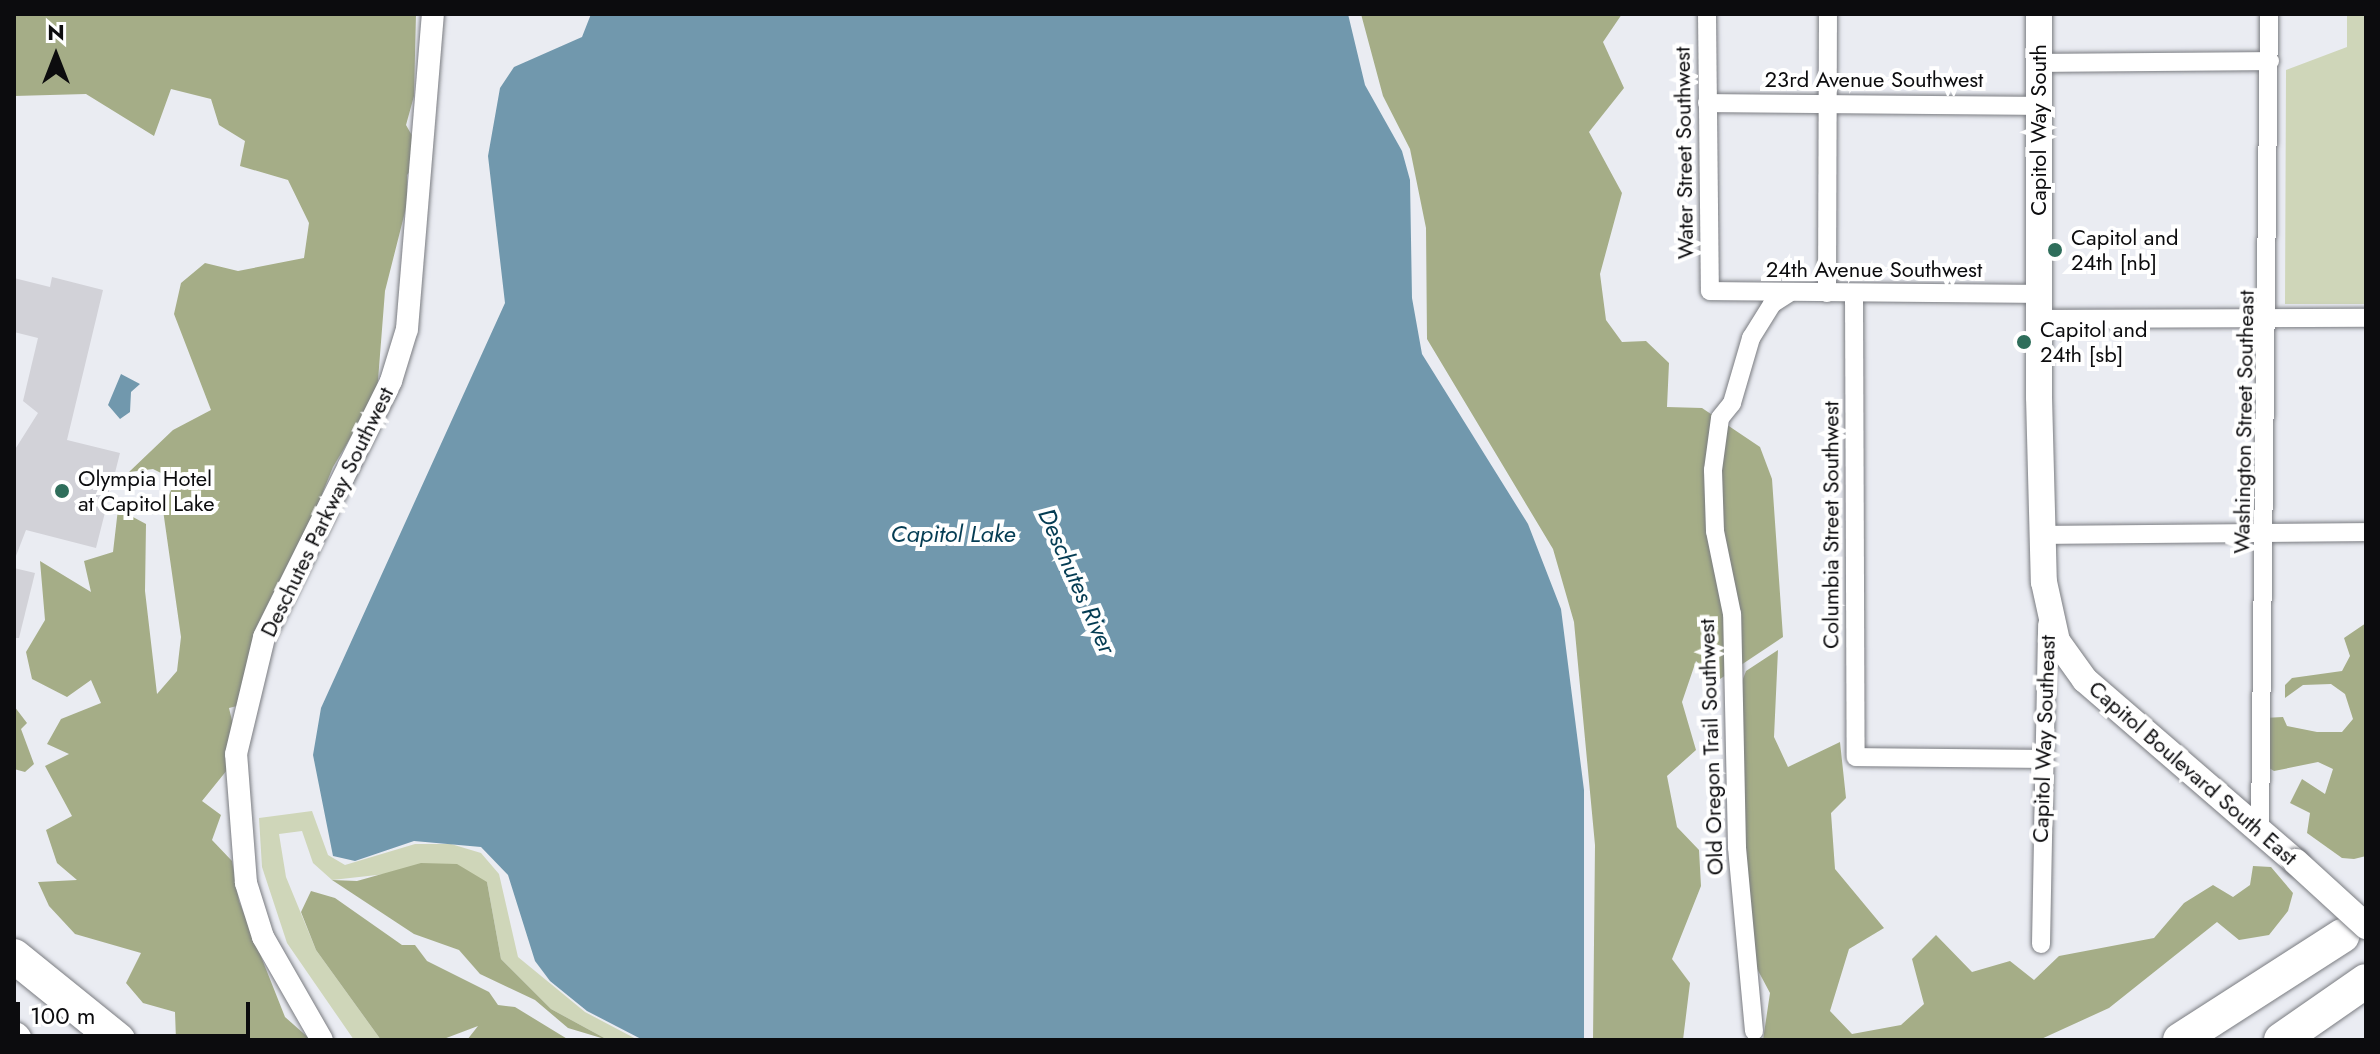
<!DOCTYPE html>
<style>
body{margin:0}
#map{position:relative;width:2380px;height:1054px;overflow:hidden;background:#eaecf2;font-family:Jost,sans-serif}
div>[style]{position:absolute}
.green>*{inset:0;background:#cfd6b9}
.forest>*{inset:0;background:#a5ad87}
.water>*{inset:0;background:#7198ad}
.building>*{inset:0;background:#d2d2d8}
.roads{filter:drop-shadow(0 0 2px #7a7c81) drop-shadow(0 0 2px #7a7c81)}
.minor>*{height:18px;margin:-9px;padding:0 9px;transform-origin:9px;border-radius:9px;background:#fff}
.tertiary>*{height:22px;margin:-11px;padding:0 11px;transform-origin:11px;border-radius:11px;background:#fff}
.secondary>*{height:26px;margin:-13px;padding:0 13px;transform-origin:13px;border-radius:13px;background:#fff}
.motorway>*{height:34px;margin:-17px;padding:0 17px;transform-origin:17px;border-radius:17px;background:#fff}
.bridges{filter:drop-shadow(0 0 2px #7a7c81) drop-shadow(0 0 2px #7a7c81)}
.secondary-bridge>*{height:26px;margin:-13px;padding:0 13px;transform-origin:13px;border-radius:13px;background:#fff}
.dots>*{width:22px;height:22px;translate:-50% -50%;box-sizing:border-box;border:4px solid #fff;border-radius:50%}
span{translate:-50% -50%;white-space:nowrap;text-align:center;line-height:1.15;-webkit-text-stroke:8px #fff;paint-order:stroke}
.street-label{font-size:22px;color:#0c0c0e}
.poi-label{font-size:22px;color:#0c0c0e}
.left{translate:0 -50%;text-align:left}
.water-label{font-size:24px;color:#043c53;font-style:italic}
.frame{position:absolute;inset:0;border:16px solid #0c0c0e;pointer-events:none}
.north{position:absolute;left:16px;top:16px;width:80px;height:80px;-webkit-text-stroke:6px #fff;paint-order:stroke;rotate:0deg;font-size:22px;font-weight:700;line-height:32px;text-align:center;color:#0c0c0e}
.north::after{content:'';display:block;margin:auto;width:28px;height:36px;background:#0c0c0e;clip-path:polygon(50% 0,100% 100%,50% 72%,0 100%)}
.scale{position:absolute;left:16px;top:1002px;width:234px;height:36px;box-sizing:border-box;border:4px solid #0c0c0e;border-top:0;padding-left:10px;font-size:24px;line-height:28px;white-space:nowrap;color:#0c0c0e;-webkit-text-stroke:6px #fff;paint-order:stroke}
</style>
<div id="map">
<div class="green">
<i style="clip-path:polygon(2347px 14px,2366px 14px,2366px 304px,2285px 304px,2286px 70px,2347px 47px)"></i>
<i style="clip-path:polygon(312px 811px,328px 855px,345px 865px,415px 844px,451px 844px,481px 853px,499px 874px,518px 957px,585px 1012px,638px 1040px,608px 1040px,551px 1009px,501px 959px,487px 882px,386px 874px,332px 880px,313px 863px,302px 831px,279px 834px,286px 877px,316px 950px,381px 1040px,354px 1040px,287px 943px,262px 867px,259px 818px)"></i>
</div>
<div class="forest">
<i style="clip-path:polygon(14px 14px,416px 14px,414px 96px,406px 125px,423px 155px,407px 175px,407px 204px,385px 291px,377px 393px,333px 467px,305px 536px,253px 702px,229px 708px,240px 754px,202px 801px,221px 815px,212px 840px,232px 861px,239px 901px,285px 1017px,311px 1040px,176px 1040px,175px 1012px,143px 1003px,126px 983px,141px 953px,75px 934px,49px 906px,38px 882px,77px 880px,57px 863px,46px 830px,72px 816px,45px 766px,69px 754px,47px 744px,61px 719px,101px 703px,91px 680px,67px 697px,32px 679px,26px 652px,45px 620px,40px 561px,91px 592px,84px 561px,113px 552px,118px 509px,146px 524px,145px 591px,157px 694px,177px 671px,181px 637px,163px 510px,175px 480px,153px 469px,129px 472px,173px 430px,211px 410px,174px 314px,181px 283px,205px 263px,238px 271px,304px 258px,309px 223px,288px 180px,240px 166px,245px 141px,219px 125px,211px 99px,171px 89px,154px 136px,86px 94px,14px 96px)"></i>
<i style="clip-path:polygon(1361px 14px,1622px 14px,1603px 42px,1624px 88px,1589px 132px,1622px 193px,1600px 274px,1606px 320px,1622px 342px,1646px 341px,1669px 363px,1667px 407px,1702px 408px,1760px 447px,1772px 479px,1783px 637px,1717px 681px,1696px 661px,1682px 702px,1696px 750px,1667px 776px,1677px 827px,1699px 850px,1701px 886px,1672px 959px,1690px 983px,1683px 1040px,1593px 1040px,1595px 845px,1574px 622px,1553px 549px,1427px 339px,1426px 228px,1410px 149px,1383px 96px)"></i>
<i style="clip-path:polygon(2366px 623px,2366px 856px,2354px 859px,2342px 858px,2307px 833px,2310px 813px,2290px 803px,2302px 779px,2325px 794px,2333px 769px,2318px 762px,2274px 771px,2259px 762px,2264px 718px,2283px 717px,2287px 726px,2317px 732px,2342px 732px,2353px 719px,2345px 694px,2331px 684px,2303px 685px,2285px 698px,2285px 685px,2292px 678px,2342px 671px,2350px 656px,2344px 638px)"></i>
<i style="clip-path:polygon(1778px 650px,1774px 737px,1788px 767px,1840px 742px,1846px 798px,1831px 813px,1835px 869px,1884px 928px,1849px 949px,1830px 1011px,1852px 1034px,1901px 1025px,1924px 1004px,1912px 959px,1936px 935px,1972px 972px,2010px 961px,2034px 980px,2059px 956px,2154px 938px,2184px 903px,2213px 885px,2233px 897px,2250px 885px,2253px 866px,2271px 867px,2293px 893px,2288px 911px,2269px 935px,2239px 940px,2217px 922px,2109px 1008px,2039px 1040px,1763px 1040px,1770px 993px,1746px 948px,1734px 702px,1746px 671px)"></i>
<i style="clip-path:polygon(14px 706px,27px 723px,21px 729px,34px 764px,25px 772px,14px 769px)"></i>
<i style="clip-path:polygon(421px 863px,457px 864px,487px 882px,501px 959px,551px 1009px,608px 1040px,568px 1028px,535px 1000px,480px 974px,459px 950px,414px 934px,332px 880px,357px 881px)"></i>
<i style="clip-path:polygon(311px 891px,335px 898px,402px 945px,415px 945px,427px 961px,489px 992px,498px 1005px,515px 1007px,569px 1040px,467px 1040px,478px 1026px,441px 1040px,381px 1040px,316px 950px,301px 912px)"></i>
</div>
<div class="water">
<i style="clip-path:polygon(591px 14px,1348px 14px,1365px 85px,1402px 151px,1410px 180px,1412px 298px,1422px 354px,1528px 524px,1561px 609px,1584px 790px,1584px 1040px,643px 1040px,587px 1011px,550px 981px,535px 961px,508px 875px,481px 847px,414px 841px,355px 861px,333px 856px,313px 755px,321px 708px,505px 303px,488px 156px,500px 88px,514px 67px,582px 37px)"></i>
<i style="clip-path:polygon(121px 374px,140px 384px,131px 392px,130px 412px,120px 419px,108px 405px)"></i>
</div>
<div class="building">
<i style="clip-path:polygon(52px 277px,103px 290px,67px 440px,120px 453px,96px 548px,26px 530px,14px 561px,14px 451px,38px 413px,23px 401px,38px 338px,14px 332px,14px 278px,50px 287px)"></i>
<i style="clip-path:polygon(14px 568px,35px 573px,19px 638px,14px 638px)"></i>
</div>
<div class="roads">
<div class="minor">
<i style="left:1707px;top:14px;width:277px;rotate:89.4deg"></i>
<i style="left:1710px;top:291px;width:329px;rotate:0.5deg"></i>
<i style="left:2040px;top:63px;width:230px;rotate:-0.5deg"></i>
<i style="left:1707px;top:103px;width:333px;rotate:0.5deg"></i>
<i style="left:1827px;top:293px;width:279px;rotate:-89.8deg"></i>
<i style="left:1854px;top:294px;width:463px;rotate:89.8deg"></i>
<i style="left:1856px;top:757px;width:184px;rotate:0.6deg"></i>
<i style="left:2039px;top:319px;width:327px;rotate:-0.2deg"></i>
<i style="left:2044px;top:535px;width:322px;rotate:-0.5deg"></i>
<i style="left:2260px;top:830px;width:816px;rotate:-89.37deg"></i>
<i style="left:2041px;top:944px;width:320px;rotate:-88.9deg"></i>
<i style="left:1754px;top:1031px;width:185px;rotate:-95.3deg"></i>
<i style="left:1737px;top:847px;width:233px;rotate:-91.2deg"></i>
<i style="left:1732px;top:614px;width:85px;rotate:-101.6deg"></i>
<i style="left:1715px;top:531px;width:61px;rotate:-91.9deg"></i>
<i style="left:1713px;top:470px;width:52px;rotate:-82.3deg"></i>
<i style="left:1720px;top:418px;width:19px;rotate:-51deg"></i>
<i style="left:1732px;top:403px;width:68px;rotate:-73.7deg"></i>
<i style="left:1751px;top:338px;width:40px;rotate:-58deg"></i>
<i style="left:1772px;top:304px;width:20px;rotate:-33deg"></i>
</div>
<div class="tertiary">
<i style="left:322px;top:1040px;width:119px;rotate:-119.8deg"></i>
<i style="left:263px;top:937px;width:57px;rotate:-107.5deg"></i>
<i style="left:246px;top:883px;width:129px;rotate:-94.4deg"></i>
<i style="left:236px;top:754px;width:120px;rotate:-76.5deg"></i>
<i style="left:264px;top:637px;width:286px;rotate:-63.6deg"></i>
<i style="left:391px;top:381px;width:54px;rotate:-72.9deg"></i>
<i style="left:407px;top:329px;width:316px;rotate:-85.3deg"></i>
</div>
<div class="secondary">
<i style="left:2039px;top:14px;width:383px;rotate:90deg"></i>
<i style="left:2039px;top:397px;width:185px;rotate:88.5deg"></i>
<i style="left:2044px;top:582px;width:60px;rotate:77.6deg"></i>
<i style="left:2057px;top:641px;width:48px;rotate:54.3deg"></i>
<i style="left:2085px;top:680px;width:279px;rotate:40.8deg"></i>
</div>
<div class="motorway">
<i style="left:14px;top:956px;width:134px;rotate:38.9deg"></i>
<i style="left:14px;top:1039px;width:1px;rotate:45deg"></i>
<i style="left:2180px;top:1040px;width:193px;rotate:-32.7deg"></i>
<i style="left:2281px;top:1040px;width:103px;rotate:-34.8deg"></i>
</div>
</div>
<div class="bridges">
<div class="secondary-bridge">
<i style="left:2296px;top:862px;width:95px;rotate:42.4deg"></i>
</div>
</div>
<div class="dots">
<i style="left:2055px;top:250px;background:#2f6e5b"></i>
<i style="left:2024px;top:342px;background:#2f6e5b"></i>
<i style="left:62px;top:491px;background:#2f6e5b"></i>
</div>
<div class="street-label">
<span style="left:1874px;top:80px">23rd Avenue Southwest</span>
<span style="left:2039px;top:130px;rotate:-90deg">Capitol Way South</span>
<span style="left:1684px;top:153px;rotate:-91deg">Water Street Southwest</span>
<span style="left:1874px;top:270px">24th Avenue Southwest</span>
<span style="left:2244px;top:422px;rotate:-89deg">Washington Street Southeast</span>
<span style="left:327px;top:512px;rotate:-64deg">Deschutes Parkway Southwest</span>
<span style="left:1831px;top:525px;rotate:-90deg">Columbia Street Southwest</span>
<span style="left:2044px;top:739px;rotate:-88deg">Capitol Way Southeast</span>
<span style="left:1711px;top:747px;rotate:-92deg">Old Oregon Trail Southwest</span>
<span style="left:2193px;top:773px;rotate:41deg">Capitol Boulevard South East</span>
</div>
<div class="poi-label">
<span class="left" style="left:2071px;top:250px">Capitol and<br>24th [nb]</span>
<span class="left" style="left:2040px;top:342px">Capitol and<br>24th [sb]</span>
<span class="left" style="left:78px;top:491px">Olympia Hotel<br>at Capitol Lake</span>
</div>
<div class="water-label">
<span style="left:953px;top:534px">Capitol Lake</span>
<span style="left:1077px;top:581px;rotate:66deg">Deschutes River</span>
</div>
<div class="frame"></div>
<div class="north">N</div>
<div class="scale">100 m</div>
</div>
